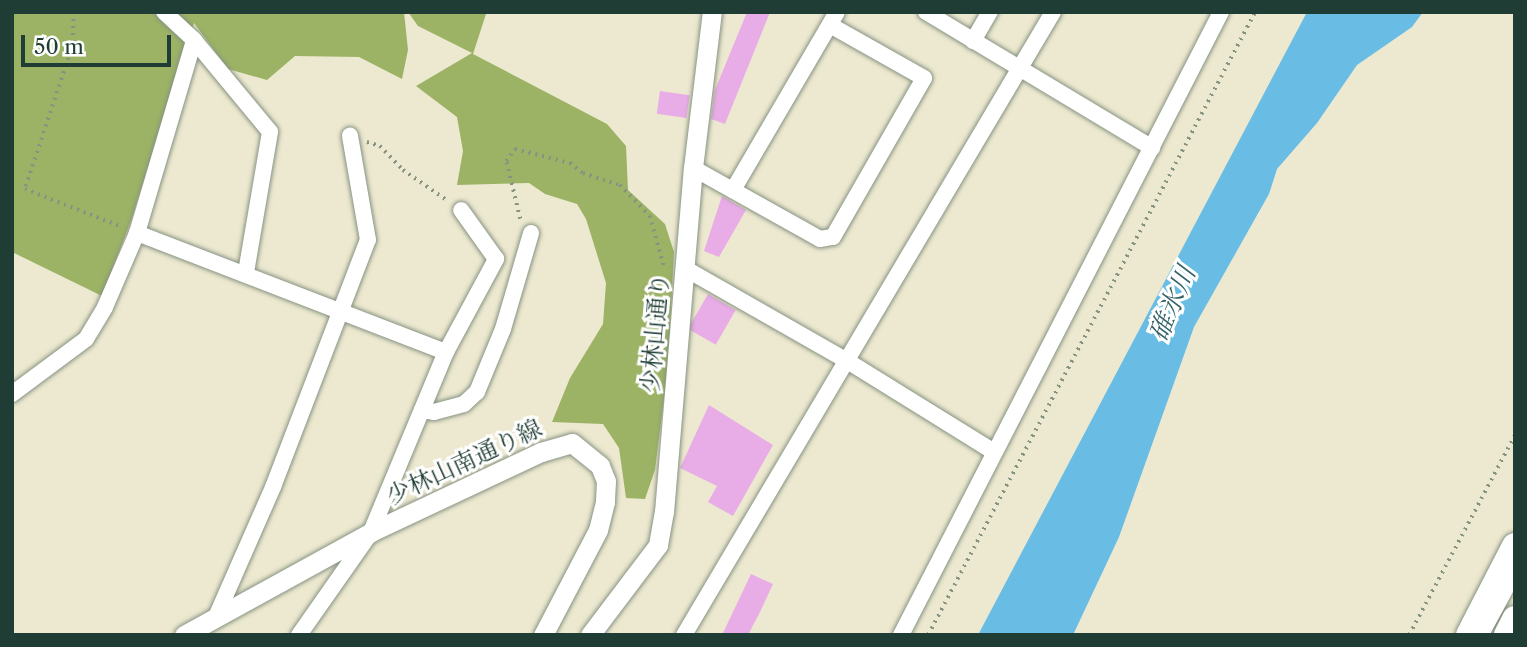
<!DOCTYPE html>
<meta charset="utf-8">
<style>
body{margin:0}
#map{position:relative;width:1527px;height:647px;overflow:hidden;background:#ede9d0;font-family:"Libre Caslon Text","Noto Serif JP",serif}
div>[style]{position:absolute}
.forest>*{inset:0;background:#9cb365}
.water>*{inset:0;background:#69bde5}
.building>*{inset:0;background:#e8ace6;transform-origin:0 0}
.path>*{height:3.5px;margin-top:-1.75px;transform-origin:0;background:repeating-linear-gradient(90deg,#869382 0 2px,transparent 0 7px)}
.roads{filter:drop-shadow(0 0 2px #869382) drop-shadow(0 0 2px #869382)}
.service>*{height:8px;margin:-4px;padding:0 4px;transform-origin:4px;border-radius:4px;background:#fff}
.minor>*{height:16px;margin:-8px;padding:0 8px;transform-origin:8px;border-radius:8px;background:#fff}
.tertiary>*{height:19px;margin:-9.5px;padding:0 9.5px;transform-origin:9.5px;border-radius:9.5px;background:#fff}
.trunk>*{height:26px;margin:-13px;padding:0 13px;transform-origin:13px;border-radius:13px;background:#fff}
span{translate:-50% -50%;white-space:nowrap;text-align:center;line-height:1.15;-webkit-text-stroke:6px #fff;paint-order:stroke}
.street-label{font-size:24px;color:#1f3d34}
.water-label{font-size:26px;color:#356369;font-style:italic}
.frame{position:absolute;inset:0;border:14px solid #1f3d34;pointer-events:none}
.scale{position:absolute;left:21px;top:35px;width:150px;height:32px;box-sizing:border-box;border:4px solid #1f3d34;border-top:0;padding-left:9px;font-size:21px;line-height:24px;white-space:nowrap;color:#1f3d34;-webkit-text-stroke:5px #fff;paint-order:stroke}
</style>
<div id="map">
<div class="forest">
<i style="clip-path:polygon(12px 12px,404px 12px,408px 50px,402px 79px,359px 57px,295px 56px,267px 80px,228px 69px,194px 23px,131px 221px,102px 296px,12px 252px)"></i>
<i style="clip-path:polygon(408px 12px,495px 12px,486px 14px,473px 54px,607px 124px,626px 146px,628px 190px,665px 224px,674px 252px,668px 366px,655px 470px,645px 499px,626px 498px,619px 448px,603px 424px,552px 422px,570px 378px,603px 324px,606px 283px,586px 219px,577px 204px,545px 194px,529px 183px,457px 185px,463px 151px,457px 117px,416px 86px,472px 53px,418px 26px)"></i>
</div>
<div class="water">
<i style="clip-path:polygon(1307px 12px,1423px 12px,1412px 27px,1357px 65px,1317px 123px,1277px 169px,1269px 194px,1194px 327px,1119px 537px,1073px 635px,978px 635px)"></i>
</div>
<div class="building">
<i style="clip-path:polygon(747px 12px,770px 12px,725px 124px,711px 119px,715px 90px)"></i>
<i style="left:660px;top:91px;width:30px;height:23px;rotate:8deg"></i>
<i style="clip-path:polygon(722px 196px,746px 210px,719px 257px,704px 251px)"></i>
<i style="left:708px;top:294px;width:32px;height:40px;rotate:30deg"></i>
<i style="clip-path:polygon(709px 405px,773px 445px,733px 516px,708px 502px,717px 486px,680px 468px)"></i>
<i style="clip-path:polygon(751px 574px,773px 584px,760px 612px,748px 635px,722px 635px)"></i>
</div>
<div class="path">
<i style="left:74px;top:12px;width:33px;rotate:92deg"></i>
<i style="left:73px;top:45px;width:152px;rotate:108.4deg"></i>
<i style="left:25px;top:189px;width:104px;rotate:21.4deg"></i>
<i style="left:367px;top:142px;width:14px;rotate:17deg"></i>
<i style="left:380px;top:146px;width:33px;rotate:46deg"></i>
<i style="left:403px;top:170px;width:55px;rotate:34.6deg"></i>
<i style="left:520px;top:219px;width:60px;rotate:-103.6deg"></i>
<i style="left:506px;top:161px;width:15px;rotate:-53deg"></i>
<i style="left:515px;top:149px;width:57px;rotate:14.3deg"></i>
<i style="left:570px;top:163px;width:16px;rotate:38deg"></i>
<i style="left:583px;top:173px;width:39px;rotate:18deg"></i>
<i style="left:620px;top:185px;width:43px;rotate:45.9deg"></i>
<i style="left:650px;top:216px;width:52px;rotate:74.4deg"></i>
<i style="left:928px;top:635px;width:704px;rotate:-62.31deg"></i>
<i style="left:1409px;top:635px;width:226px;rotate:-62.1deg"></i>
</div>
<div class="roads">
<div class="service">
<i style="left:1485px;top:635px;width:63px;rotate:-61.4deg"></i>
</div>
<div class="minor">
<i style="left:164px;top:12px;width:41px;rotate:43deg"></i>
<i style="left:194px;top:40px;width:119px;rotate:50.4deg"></i>
<i style="left:270px;top:132px;width:143px;rotate:99.7deg"></i>
<i style="left:926px;top:12px;width:264px;rotate:31deg"></i>
<i style="left:973px;top:41px;width:34px;rotate:-60deg"></i>
<i style="left:693px;top:168px;width:145px;rotate:29.2deg"></i>
<i style="left:820px;top:239px;width:13px;rotate:-9deg"></i>
<i style="left:833px;top:237px;width:183px;rotate:-60.2deg"></i>
<i style="left:924px;top:78px;width:108px;rotate:-150.6deg"></i>
<i style="left:733px;top:190px;width:206px;rotate:-59.7deg"></i>
<i style="left:137px;top:233px;width:331px;rotate:21.1deg"></i>
<i style="left:686px;top:269px;width:188px;rotate:29.7deg"></i>
<i style="left:849px;top:362px;width:171px;rotate:31.8deg"></i>
<i style="left:12px;top:394px;width:92px;rotate:-36.6deg"></i>
<i style="left:86px;top:339px;width:37px;rotate:-59deg"></i>
<i style="left:105px;top:307px;width:81px;rotate:-66.6deg"></i>
<i style="left:137px;top:233px;width:201px;rotate:-73.5deg"></i>
<i style="left:422px;top:410px;width:12px;rotate:9deg"></i>
<i style="left:434px;top:412px;width:31px;rotate:-15deg"></i>
<i style="left:464px;top:404px;width:18px;rotate:-43deg"></i>
<i style="left:477px;top:392px;width:68px;rotate:-67.6deg"></i>
<i style="left:503px;top:329px;width:100px;rotate:-73.7deg"></i>
<i style="left:216px;top:617px;width:142px;rotate:-66.3deg"></i>
<i style="left:273px;top:487px;width:265px;rotate:-69deg"></i>
<i style="left:368px;top:240px;width:106px;rotate:-99.8deg"></i>
<i style="left:299px;top:635px;width:126px;rotate:-55deg"></i>
<i style="left:371px;top:532px;width:195px;rotate:-67.4deg"></i>
<i style="left:446px;top:352px;width:106px;rotate:-61.7deg"></i>
<i style="left:496px;top:259px;width:60px;rotate:-125.5deg"></i>
<i style="left:684px;top:635px;width:724px;rotate:-59.36deg"></i>
<i style="left:901px;top:635px;width:700px;rotate:-62.81deg"></i>
</div>
<div class="tertiary">
<i style="left:184px;top:635px;width:213px;rotate:-28.8deg"></i>
<i style="left:371px;top:532px;width:188px;rotate:-25.2deg"></i>
<i style="left:541px;top:452px;width:32px;rotate:-16deg"></i>
<i style="left:572px;top:443px;width:36px;rotate:39deg"></i>
<i style="left:600px;top:466px;width:16px;rotate:68deg"></i>
<i style="left:606px;top:481px;width:21px;rotate:93deg"></i>
<i style="left:605px;top:502px;width:29px;rotate:104deg"></i>
<i style="left:598px;top:530px;width:119px;rotate:117.6deg"></i>
<i style="left:590px;top:635px;width:113px;rotate:-52.9deg"></i>
<i style="left:658px;top:545px;width:34px;rotate:-80deg"></i>
<i style="left:664px;top:512px;width:345px;rotate:-85.2deg"></i>
<i style="left:693px;top:168px;width:157px;rotate:-83.1deg"></i>
</div>
<div class="trunk">
<i style="left:1469px;top:635px;width:100px;rotate:-62.7deg"></i>
<i style="left:1507px;top:635px;width:18px;rotate:-63deg"></i>
</div>
</div>
<div class="street-label">
<span style="left:655px;top:333px;rotate:-85deg">少林山通り</span>
<span style="left:464px;top:462px;rotate:-25deg">少林山南通り線</span>
</div>
<div class="water-label">
<span style="left:1173px;top:304px;rotate:-67deg">碓氷川</span>
</div>
<div class="frame"></div>
<div class="scale">50 m</div>
</div>
